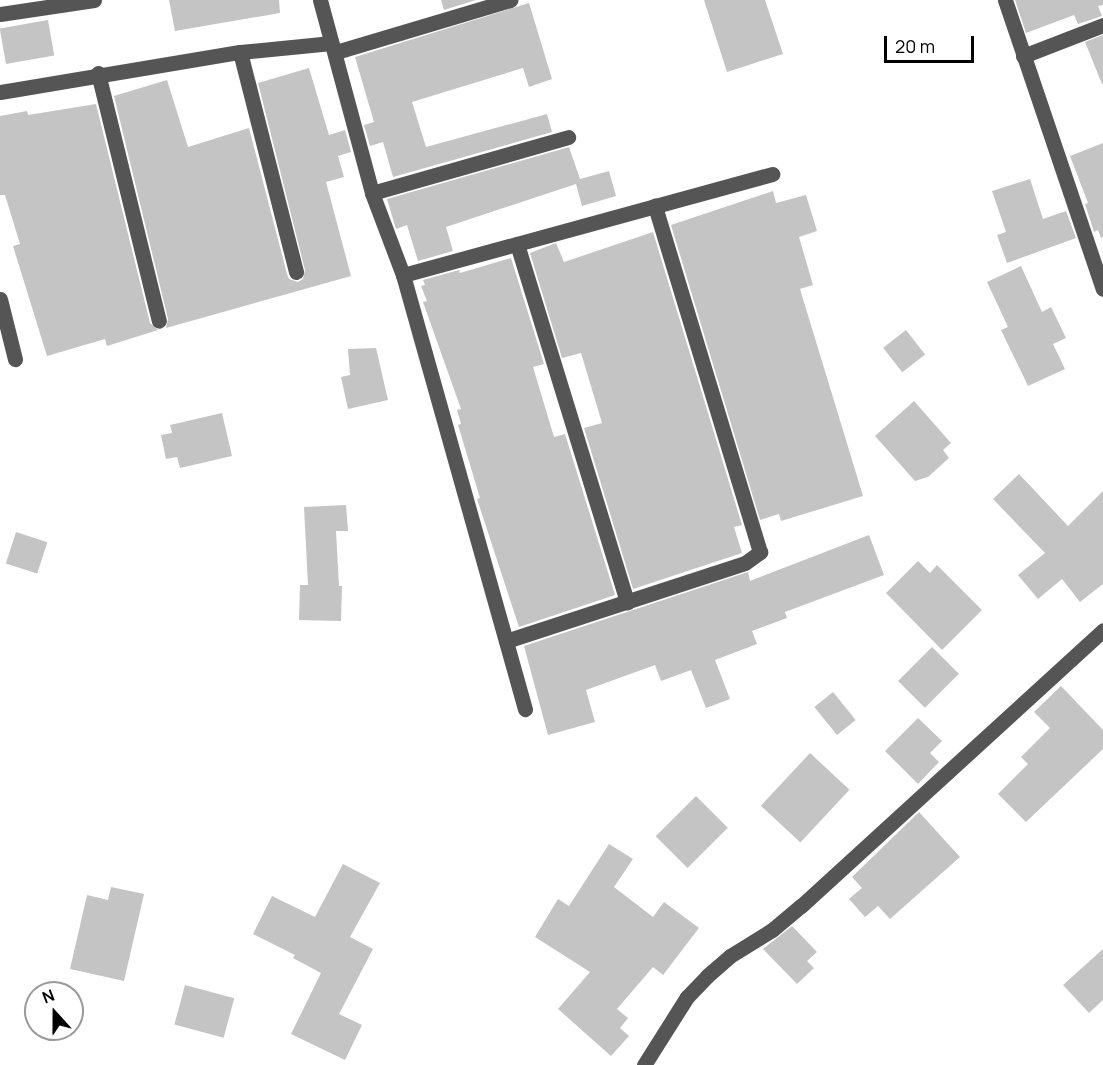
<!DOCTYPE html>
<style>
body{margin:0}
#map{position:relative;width:1103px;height:1065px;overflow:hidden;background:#fff;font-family:Manrope,sans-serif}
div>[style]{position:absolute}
.building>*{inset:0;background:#c4c4c4;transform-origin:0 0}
.minor>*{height:15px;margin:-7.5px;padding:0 7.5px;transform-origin:7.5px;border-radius:7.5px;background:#555}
span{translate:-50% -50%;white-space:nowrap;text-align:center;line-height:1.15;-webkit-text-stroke:5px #fff;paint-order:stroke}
.north{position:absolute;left:24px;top:981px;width:60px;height:60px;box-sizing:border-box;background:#fff;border:2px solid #999;border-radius:50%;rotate:339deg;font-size:16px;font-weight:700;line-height:24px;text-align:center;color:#000}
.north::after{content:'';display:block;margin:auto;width:21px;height:27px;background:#000;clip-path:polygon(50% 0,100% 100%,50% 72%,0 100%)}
.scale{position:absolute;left:884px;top:36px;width:90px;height:27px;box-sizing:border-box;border:3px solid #000;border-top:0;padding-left:8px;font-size:18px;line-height:21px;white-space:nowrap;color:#000;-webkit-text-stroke:4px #fff;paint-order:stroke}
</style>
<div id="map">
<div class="building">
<i style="clip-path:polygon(169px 0,279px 0,280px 13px,175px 31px)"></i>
<i style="clip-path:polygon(441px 0,476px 0,444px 10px)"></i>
<i style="clip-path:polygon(704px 0,765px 0,783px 54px,727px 72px)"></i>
<i style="clip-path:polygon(1015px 0,1103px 0,1103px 5px,1098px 6px,1102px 16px,1078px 24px,1074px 15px,1026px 33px)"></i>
<i style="clip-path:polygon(529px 3px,552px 79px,529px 87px,523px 68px,412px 102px,426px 147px,547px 114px,552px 132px,393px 177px,383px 142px,370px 146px,364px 125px,374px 122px,355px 57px)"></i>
<i style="left:48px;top:20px;width:36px;height:49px;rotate:80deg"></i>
<i style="clip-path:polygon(1103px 35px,1103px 84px,1102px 84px,1085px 42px)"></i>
<i style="clip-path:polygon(309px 68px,329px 135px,345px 130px,351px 152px,338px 156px,344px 177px,326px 182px,351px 276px,166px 328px,168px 319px,114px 96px,167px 80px,188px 147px,249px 128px,287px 274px,289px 279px,298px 282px,303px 279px,305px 270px,258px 83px)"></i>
<i style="clip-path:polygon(96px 104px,150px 323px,158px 330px,107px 346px,105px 339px,47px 356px,13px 246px,20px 244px,5px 195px,0 195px,0 116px,27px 111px,28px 115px)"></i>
<i style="clip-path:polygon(1103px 143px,1103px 237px,1101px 238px,1098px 230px,1094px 232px,1085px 204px,1088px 203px,1070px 156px)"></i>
<i style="clip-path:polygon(569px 147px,580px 179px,609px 171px,616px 196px,582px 206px,576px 184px,446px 227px,453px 251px,418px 261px,407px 225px,396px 229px,387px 199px)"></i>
<i style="clip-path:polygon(1030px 179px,1043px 219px,1066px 211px,1076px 238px,1007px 263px,997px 235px,1006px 232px,992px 191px)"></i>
<i style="clip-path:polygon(773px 191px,776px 203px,806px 195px,817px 231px,799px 237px,813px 285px,800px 289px,863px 496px,781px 521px,779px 514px,760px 520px,671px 225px)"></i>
<i style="clip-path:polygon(653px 232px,742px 525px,734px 527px,742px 553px,633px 589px,584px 428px,602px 423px,581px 353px,562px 358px,530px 253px,556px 243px,564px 262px)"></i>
<i style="clip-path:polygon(511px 258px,544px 364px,533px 367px,554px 437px,565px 434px,615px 595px,519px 627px,477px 499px,480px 498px,458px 425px,461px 424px,457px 410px,461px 409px,423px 302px,427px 301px,421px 286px,425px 285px,423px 280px,459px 270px,460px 273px)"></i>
<i style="clip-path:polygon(1021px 266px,1042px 312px,1051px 307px,1066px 338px,1053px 344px,1065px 369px,1028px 386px,1001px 330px,1008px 327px,987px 282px)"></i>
<i style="left:906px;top:330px;width:31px;height:29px;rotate:52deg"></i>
<i style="clip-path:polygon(376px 348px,388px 400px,348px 409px,341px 377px,350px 375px,348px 349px)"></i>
<i style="clip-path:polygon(914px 401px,951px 443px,943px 450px,949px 458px,928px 477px,915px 481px,875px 436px)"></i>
<i style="clip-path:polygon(222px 413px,232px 456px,180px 468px,177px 457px,166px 459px,161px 435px,172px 433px,170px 425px)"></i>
<i style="clip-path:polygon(1019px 474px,1068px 526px,1103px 491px,1103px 584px,1080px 602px,1062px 579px,1038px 599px,1018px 575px,1045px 553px,993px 499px)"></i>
<i style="clip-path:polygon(346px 505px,348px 531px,336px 531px,339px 586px,342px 586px,341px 621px,299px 620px,300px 585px,308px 585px,304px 507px)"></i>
<i style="left:16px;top:532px;width:33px;height:33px;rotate:18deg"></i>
<i style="clip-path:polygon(869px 535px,884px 575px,785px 612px,787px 618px,752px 631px,757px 644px,715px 660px,730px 699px,706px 708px,691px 670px,661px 681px,655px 665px,586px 690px,595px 722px,548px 735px,524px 646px,748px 572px,750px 581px)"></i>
<i style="clip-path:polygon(918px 561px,930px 573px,937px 565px,982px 610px,942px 650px,886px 593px)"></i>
<i style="left:932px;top:647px;width:38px;height:48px;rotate:45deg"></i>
<i style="clip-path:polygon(1061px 686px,1103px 730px,1103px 749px,1026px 822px,998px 794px,1028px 764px,1021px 757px,1050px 728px,1034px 712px)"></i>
<i style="left:833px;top:692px;width:36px;height:24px;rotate:51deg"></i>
<i style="clip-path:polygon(918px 718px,942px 741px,930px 753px,939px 762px,918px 784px,885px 751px)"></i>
<i style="left:810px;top:753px;width:54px;height:72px;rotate:43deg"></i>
<i style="left:696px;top:796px;width:45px;height:57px;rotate:45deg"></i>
<i style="clip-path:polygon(919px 812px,960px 857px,890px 919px,878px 906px,865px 917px,849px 899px,862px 888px,852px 877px)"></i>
<i style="clip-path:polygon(609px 844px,633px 859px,614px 887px,653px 917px,664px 902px,699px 928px,663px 975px,653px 967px,617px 1009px,628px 1018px,620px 1028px,629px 1036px,611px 1056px,558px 1009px,590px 972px,535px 937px,558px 899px,569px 906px)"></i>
<i style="clip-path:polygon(343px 864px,380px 883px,350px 937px,373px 949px,339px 1014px,362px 1025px,345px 1060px,291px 1034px,321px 973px,293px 958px,295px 955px,253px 934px,272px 896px,315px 917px)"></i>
<i style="clip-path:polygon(111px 887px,144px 894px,124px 981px,70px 969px,87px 895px,108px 900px)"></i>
<i style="clip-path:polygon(792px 926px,817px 952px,807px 961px,814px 968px,797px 984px,763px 949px)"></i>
<i style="clip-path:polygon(1103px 949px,1103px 1000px,1089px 1013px,1063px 985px)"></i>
<i style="left:185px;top:985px;width:51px;height:41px;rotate:15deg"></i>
</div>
<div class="minor">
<i style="left:320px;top:0;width:200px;rotate:74.9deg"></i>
<i style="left:372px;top:193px;width:88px;rotate:69.3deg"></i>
<i style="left:403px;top:275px;width:451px;rotate:74.3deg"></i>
<i style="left:1005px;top:0;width:305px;rotate:71.3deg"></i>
<i style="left:0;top:14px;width:95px;rotate:-8.5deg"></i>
<i style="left:240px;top:52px;width:227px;rotate:75.7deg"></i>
<i style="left:336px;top:52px;width:182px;rotate:-16.6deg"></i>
<i style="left:1023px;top:56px;width:86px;rotate:-21.2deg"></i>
<i style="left:98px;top:73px;width:255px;rotate:76.2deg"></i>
<i style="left:0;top:92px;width:243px;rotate:-9.5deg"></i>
<i style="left:240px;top:52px;width:92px;rotate:-5.6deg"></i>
<i style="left:372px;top:193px;width:204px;rotate:-15.9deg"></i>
<i style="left:517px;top:244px;width:375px;rotate:72.9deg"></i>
<i style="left:403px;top:275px;width:383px;rotate:-15.3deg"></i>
<i style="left:0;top:299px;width:62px;rotate:76deg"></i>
<i style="left:506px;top:641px;width:251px;rotate:-18.1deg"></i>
<i style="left:745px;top:563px;width:19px;rotate:-36deg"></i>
<i style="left:760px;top:552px;width:362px;rotate:-106.9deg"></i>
<i style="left:644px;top:1065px;width:80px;rotate:-57.7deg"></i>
<i style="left:687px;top:997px;width:29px;rotate:-46deg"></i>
<i style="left:707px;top:976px;width:30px;rotate:-41deg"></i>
<i style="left:730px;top:956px;width:49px;rotate:-31.8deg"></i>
<i style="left:772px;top:930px;width:38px;rotate:-40deg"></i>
<i style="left:801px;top:906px;width:409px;rotate:-42.4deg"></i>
</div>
<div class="north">N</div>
<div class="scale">20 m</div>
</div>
